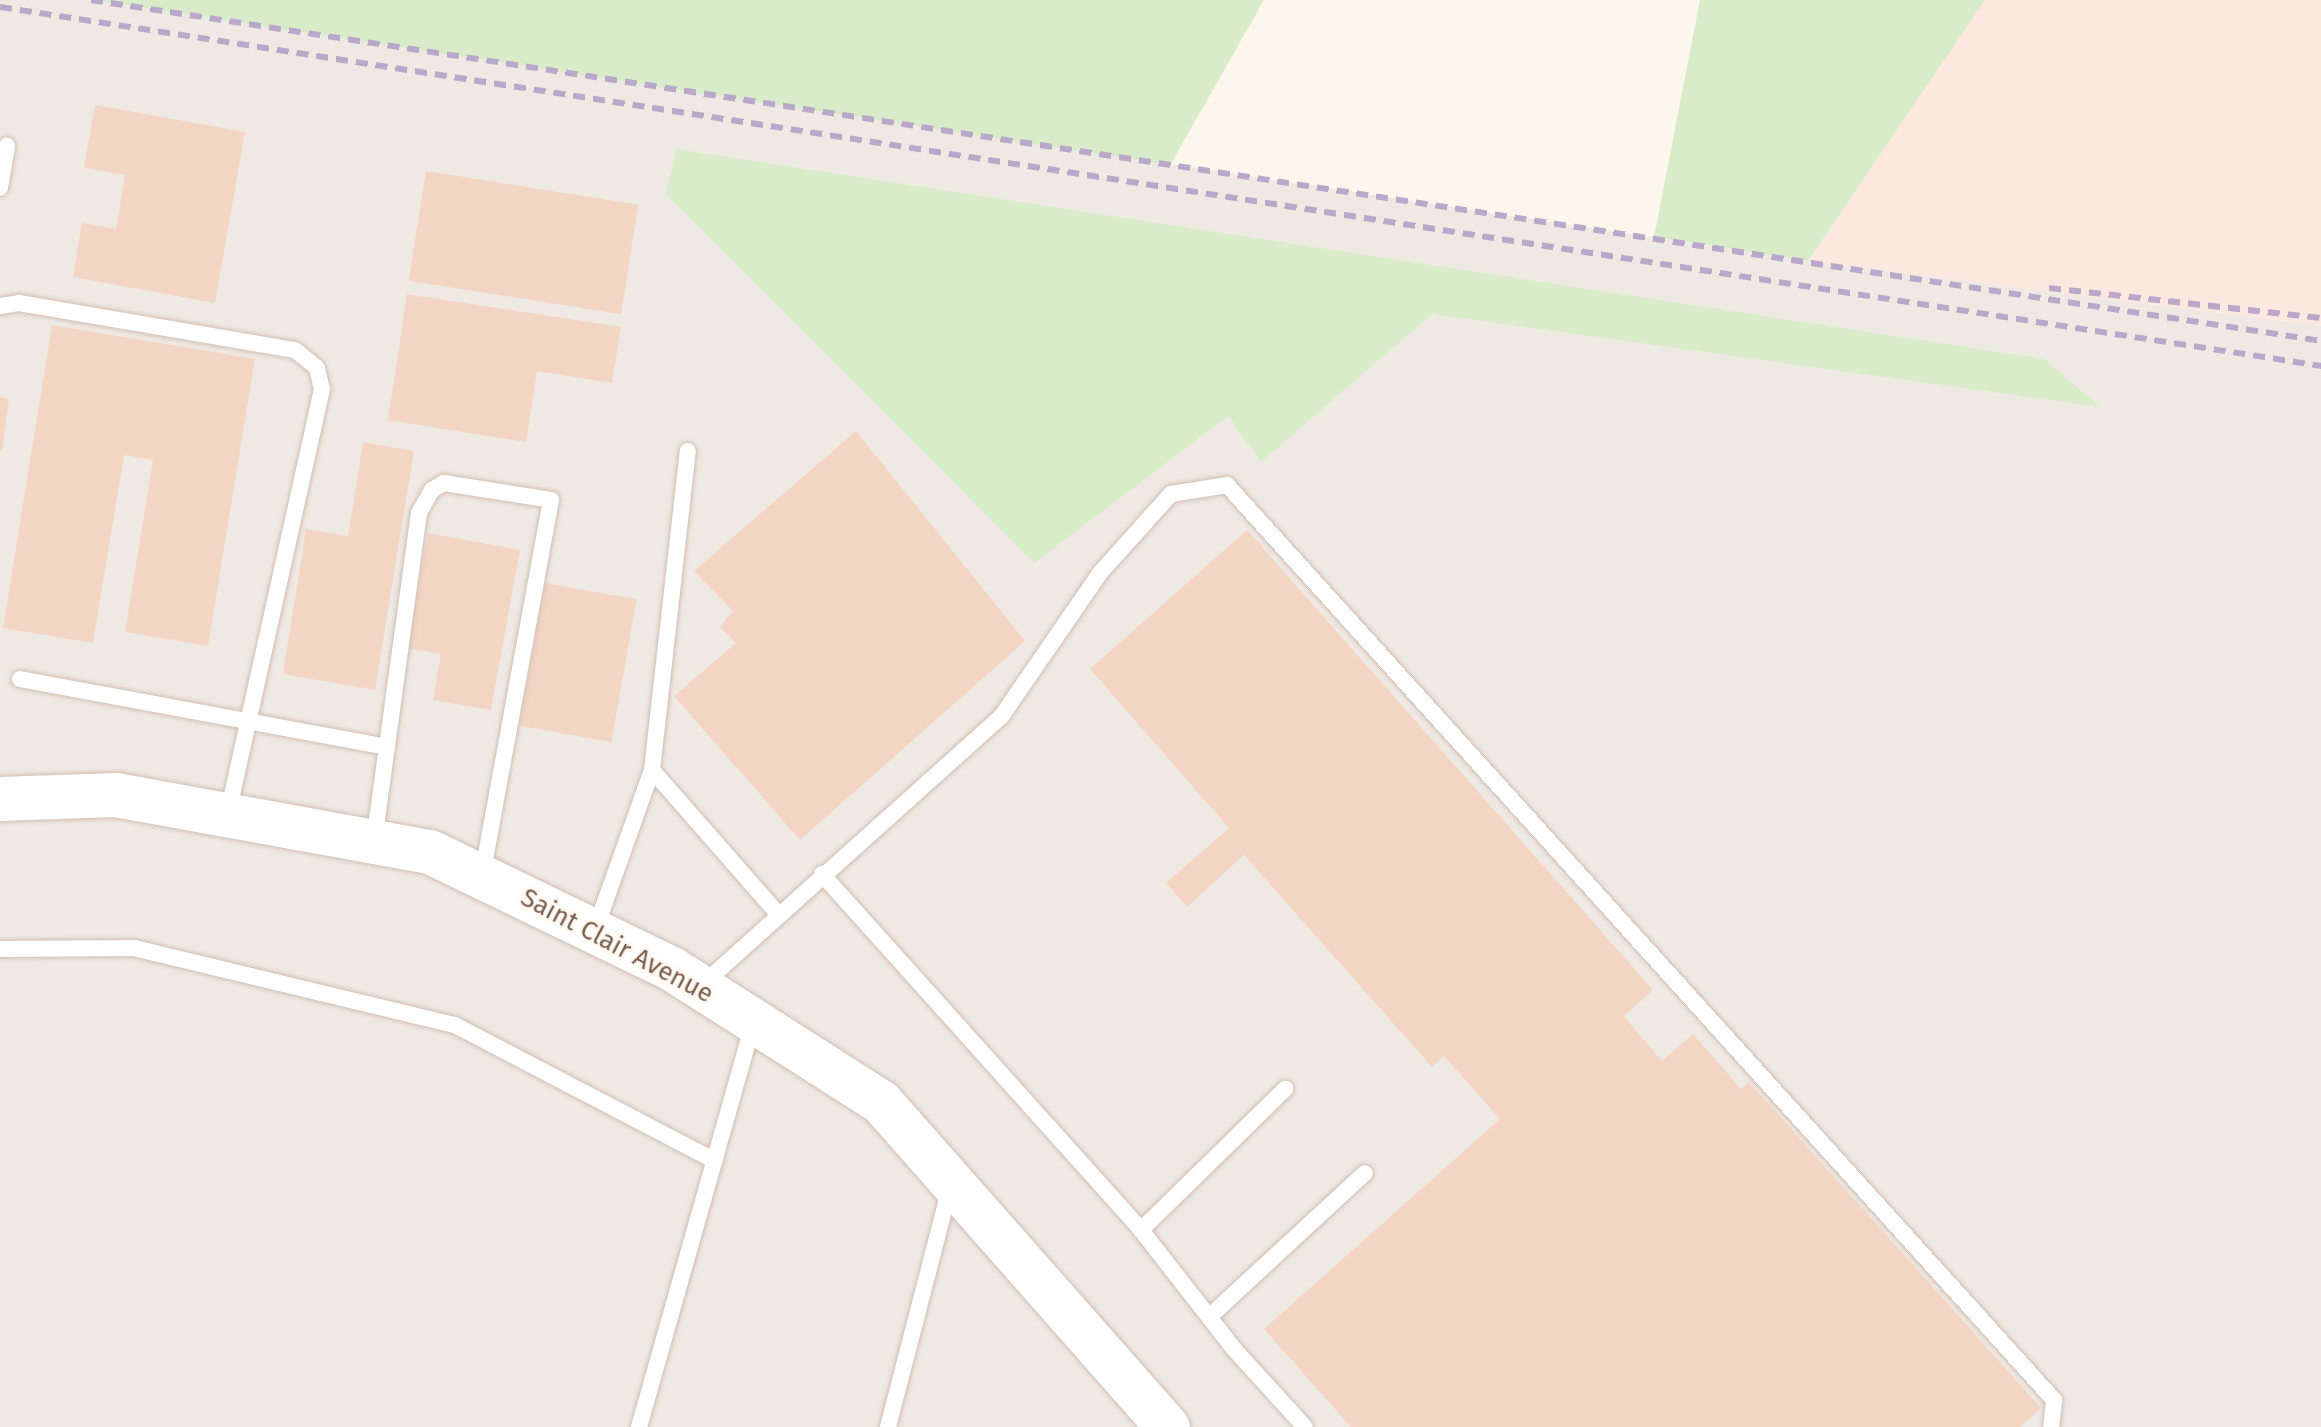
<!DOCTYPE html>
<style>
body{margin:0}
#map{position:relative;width:2321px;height:1427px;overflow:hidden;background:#fdf6ec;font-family:"Fira Sans",sans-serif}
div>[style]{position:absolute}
.commercial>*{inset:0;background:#fde8e0}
.industrial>*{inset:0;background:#efe9e4}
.green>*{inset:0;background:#d8ecc9}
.building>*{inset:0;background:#f3d5c3;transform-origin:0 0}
.roads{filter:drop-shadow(0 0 2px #d1beb0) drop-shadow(0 0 2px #d1beb0)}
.lane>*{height:16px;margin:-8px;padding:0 8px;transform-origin:8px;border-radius:8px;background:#fff}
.secondary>*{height:44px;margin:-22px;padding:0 22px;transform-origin:22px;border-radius:22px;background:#fff}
.rail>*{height:6px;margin-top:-3px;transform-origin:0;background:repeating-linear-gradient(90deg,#b9a8c9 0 12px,transparent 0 20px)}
span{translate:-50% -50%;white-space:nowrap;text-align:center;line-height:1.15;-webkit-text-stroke:7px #fffaf3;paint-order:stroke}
.street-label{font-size:26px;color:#7a5c4d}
</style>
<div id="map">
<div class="commercial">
<i style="clip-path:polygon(1985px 0,2321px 0,2321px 326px,1808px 261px)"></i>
</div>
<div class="industrial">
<i style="clip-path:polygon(0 0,91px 0,1808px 261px,2321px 326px,2321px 1427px,0 1427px)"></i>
</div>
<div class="green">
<i style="clip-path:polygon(91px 0,1264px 0,1170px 165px)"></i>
<i style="clip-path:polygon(1700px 0,1985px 0,1808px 261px,1654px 237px)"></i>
<i style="clip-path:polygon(676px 149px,2044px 359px,2100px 407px,1432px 314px,1261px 462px,1228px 416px,1034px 563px,666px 194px)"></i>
</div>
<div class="building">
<i style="clip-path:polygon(95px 105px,245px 132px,215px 303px,73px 277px,82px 223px,116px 229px,125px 175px,84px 168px)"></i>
<i style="left:426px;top:171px;width:215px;height:111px;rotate:9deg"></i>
<i style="clip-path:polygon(407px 294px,621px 327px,612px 383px,537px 371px,526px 442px,388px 420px)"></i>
<i style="clip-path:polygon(52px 325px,255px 359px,208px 646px,125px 632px,153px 460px,124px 455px,93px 643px,3px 628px)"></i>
<i style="clip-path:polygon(0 397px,9px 399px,2px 450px,0 450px)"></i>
<i style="clip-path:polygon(856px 431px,1025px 641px,800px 840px,674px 696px,736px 643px,720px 627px,733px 611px,694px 571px)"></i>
<i style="clip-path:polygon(363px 442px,414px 451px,375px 690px,283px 674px,306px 529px,348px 536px)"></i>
<i style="clip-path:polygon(1247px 530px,1653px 990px,1624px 1016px,1662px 1061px,1693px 1034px,1741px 1089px,1749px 1082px,2041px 1408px,2020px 1427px,1351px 1427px,1264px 1329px,1500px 1119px,1444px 1056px,1432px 1067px,1244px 855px,1187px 907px,1166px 883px,1229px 828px,1090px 669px)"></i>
<i style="clip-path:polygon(428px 533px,520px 550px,491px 710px,433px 700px,441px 654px,407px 648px)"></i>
<i style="left:545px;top:583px;width:93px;height:145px;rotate:10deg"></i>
</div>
<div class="roads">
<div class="lane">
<i style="left:0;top:188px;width:43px;rotate:-80.5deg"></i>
<i style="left:0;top:306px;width:19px;rotate:-9deg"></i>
<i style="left:19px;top:303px;width:280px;rotate:9.7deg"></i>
<i style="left:295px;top:350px;width:28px;rotate:39deg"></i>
<i style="left:317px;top:368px;width:22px;rotate:77deg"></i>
<i style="left:322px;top:389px;width:435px;rotate:102.5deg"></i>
<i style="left:20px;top:679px;width:373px;rotate:10.5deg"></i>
<i style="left:652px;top:770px;width:321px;rotate:-83.6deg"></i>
<i style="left:374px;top:841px;width:331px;rotate:-82.2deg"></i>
<i style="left:419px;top:513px;width:26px;rotate:-61deg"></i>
<i style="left:432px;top:490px;width:14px;rotate:-30deg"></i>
<i style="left:444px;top:483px;width:108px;rotate:9deg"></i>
<i style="left:551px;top:500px;width:381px;rotate:100.4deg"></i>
<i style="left:822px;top:874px;width:478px;rotate:48.1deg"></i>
<i style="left:1141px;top:1230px;width:151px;rotate:52deg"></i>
<i style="left:1234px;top:1349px;width:105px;rotate:47.7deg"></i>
<i style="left:595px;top:930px;width:170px;rotate:-70.4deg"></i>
<i style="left:652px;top:770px;width:191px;rotate:48.8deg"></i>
<i style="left:0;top:949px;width:134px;rotate:-0.4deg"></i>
<i style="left:134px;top:948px;width:330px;rotate:13.5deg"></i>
<i style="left:455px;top:1025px;width:293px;rotate:27.6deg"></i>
<i style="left:703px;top:984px;width:400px;rotate:-41.9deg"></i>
<i style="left:1001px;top:717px;width:175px;rotate:-55.5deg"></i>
<i style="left:1100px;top:573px;width:106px;rotate:-48.1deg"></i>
<i style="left:1171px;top:494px;width:57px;rotate:-9.1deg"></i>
<i style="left:1227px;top:485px;width:1233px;rotate:47.89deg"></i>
<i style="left:2054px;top:1400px;width:27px;rotate:96deg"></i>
<i style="left:1141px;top:1230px;width:202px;rotate:-44.4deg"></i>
<i style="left:1209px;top:1317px;width:212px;rotate:-42.7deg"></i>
<i style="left:639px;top:1427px;width:418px;rotate:-74.2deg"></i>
<i style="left:888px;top:1427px;width:248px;rotate:-75.5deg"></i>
</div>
<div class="secondary">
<i style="left:0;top:799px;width:116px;rotate:-2deg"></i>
<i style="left:116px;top:795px;width:319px;rotate:10.3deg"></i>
<i style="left:430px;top:852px;width:269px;rotate:25.8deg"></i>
<i style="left:672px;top:969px;width:248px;rotate:32.5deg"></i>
<i style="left:881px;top:1102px;width:434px;rotate:48.6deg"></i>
</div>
</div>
<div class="rail">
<i style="left:91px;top:0;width:2256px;rotate:8.69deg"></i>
<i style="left:0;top:7px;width:2349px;rotate:8.79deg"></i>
<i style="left:2049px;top:288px;width:274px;rotate:6.3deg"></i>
</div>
<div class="street-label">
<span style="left:617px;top:946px;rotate:28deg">Saint Clair Avenue</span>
</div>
</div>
